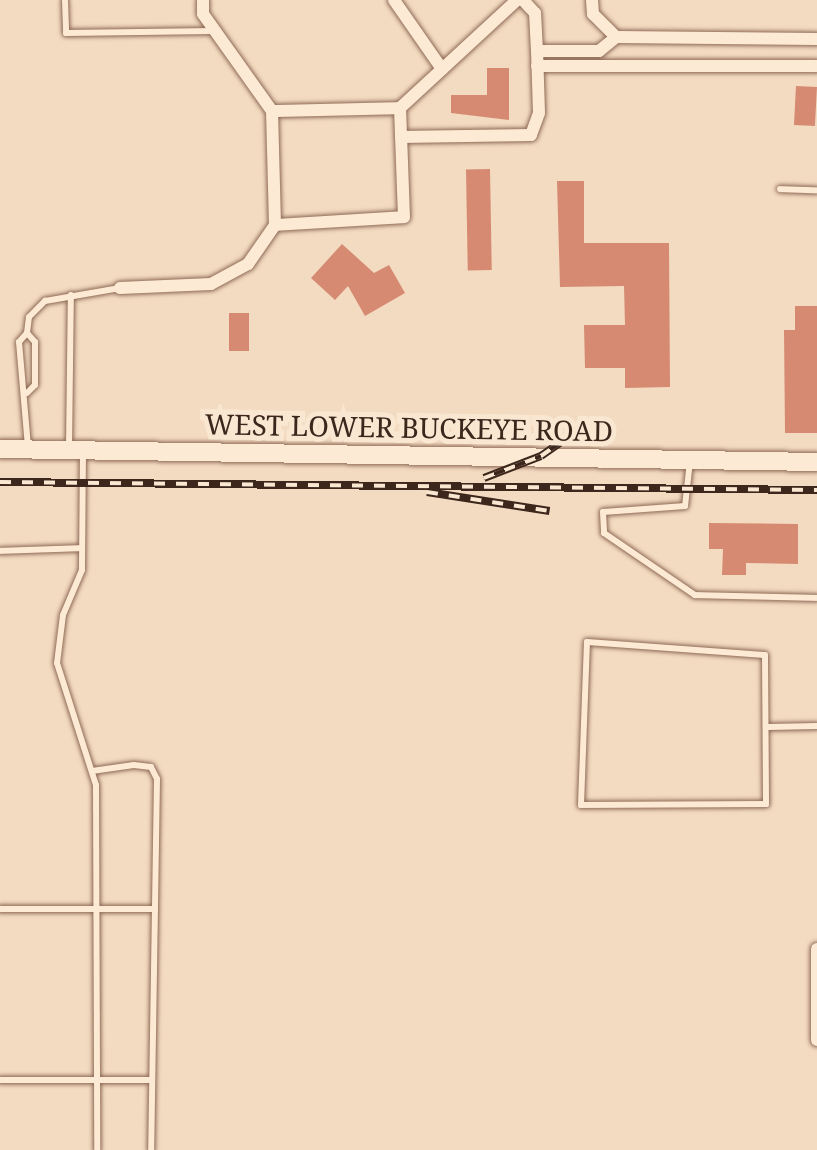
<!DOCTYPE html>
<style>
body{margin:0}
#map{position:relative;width:817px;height:1150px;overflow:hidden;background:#f3dbc1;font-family:"Noto Serif",serif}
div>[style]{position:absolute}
.building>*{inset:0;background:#d68a72;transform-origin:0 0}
.roads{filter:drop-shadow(0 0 2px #8f6a56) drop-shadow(0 0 2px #8f6a56)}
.service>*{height:6px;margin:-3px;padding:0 3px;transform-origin:3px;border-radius:3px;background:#fdead5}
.minor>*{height:12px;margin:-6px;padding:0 6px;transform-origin:6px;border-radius:6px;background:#fdead5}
.secondary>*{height:18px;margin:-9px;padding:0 9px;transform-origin:9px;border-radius:9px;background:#fdead5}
.rail>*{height:8px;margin-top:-4px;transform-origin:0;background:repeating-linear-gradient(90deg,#fae7d1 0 11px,#3d261c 0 22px);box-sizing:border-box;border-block:2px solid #3d261c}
span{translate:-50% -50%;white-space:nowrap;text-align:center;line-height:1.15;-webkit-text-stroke:10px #fae7d1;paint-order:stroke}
.street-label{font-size:28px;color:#3d261c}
</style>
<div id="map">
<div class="building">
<i style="clip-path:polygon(487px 68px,509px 68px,509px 120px,451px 113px,451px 95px,487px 95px)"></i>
<i style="left:796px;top:86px;width:21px;height:39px;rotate:3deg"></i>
<i style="left:490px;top:169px;width:101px;height:24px;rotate:89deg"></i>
<i style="clip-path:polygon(557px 181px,584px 181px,584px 243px,669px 243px,670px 387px,625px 388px,625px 368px,585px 368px,584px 325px,625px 325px,624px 286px,560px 287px)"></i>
<i style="clip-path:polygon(342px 244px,374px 273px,389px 265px,405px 293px,365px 316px,348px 286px,335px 300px,311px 278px)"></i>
<i style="clip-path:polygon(795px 306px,817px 306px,817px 433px,785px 433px,784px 330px,795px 330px)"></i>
<i style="left:229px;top:313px;width:20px;height:38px"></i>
<i style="clip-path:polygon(709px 523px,798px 524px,798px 564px,746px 563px,746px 575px,722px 575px,723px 549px,709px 549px)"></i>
</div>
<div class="roads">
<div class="service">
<i style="left:65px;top:0;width:33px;rotate:88deg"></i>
<i style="left:66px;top:33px;width:147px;rotate:-0.8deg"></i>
<i style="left:780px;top:189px;width:37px;rotate:2deg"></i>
<i style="left:27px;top:333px;width:16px;rotate:-83deg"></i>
<i style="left:29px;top:317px;width:23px;rotate:-45deg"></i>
<i style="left:45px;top:301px;width:76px;rotate:-9.8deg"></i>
<i style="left:27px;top:393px;width:11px;rotate:-45deg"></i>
<i style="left:35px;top:385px;width:43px;rotate:-90deg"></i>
<i style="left:35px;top:342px;width:12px;rotate:-132deg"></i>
<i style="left:27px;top:333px;width:12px;rotate:132deg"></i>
<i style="left:19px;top:342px;width:106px;rotate:85.1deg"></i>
<i style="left:69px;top:448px;width:153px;rotate:-89.3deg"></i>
<i style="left:83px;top:451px;width:119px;rotate:90.5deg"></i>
<i style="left:82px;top:570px;width:49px;rotate:112.9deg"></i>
<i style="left:63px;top:615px;width:48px;rotate:97.1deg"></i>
<i style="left:57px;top:663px;width:128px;rotate:72.3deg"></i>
<i style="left:96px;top:785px;width:365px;rotate:89.8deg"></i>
<i style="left:690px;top:461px;width:45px;rotate:96.3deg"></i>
<i style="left:685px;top:506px;width:82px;rotate:175.8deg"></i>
<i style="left:603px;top:512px;width:21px;rotate:87deg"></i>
<i style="left:604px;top:533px;width:110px;rotate:34.3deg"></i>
<i style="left:695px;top:595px;width:122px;rotate:1.4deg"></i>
<i style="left:0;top:551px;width:82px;rotate:-2.1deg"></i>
<i style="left:587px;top:642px;width:178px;rotate:4.2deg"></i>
<i style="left:765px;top:655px;width:149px;rotate:89.6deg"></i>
<i style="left:766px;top:804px;width:185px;rotate:179.7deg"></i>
<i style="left:581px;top:805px;width:163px;rotate:-87.9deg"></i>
<i style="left:768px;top:727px;width:49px;rotate:-1.2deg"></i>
<i style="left:92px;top:771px;width:42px;rotate:-8.1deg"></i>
<i style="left:134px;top:765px;width:17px;rotate:7deg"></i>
<i style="left:151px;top:767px;width:13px;rotate:63deg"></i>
<i style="left:157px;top:779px;width:371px;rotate:90.9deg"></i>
<i style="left:0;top:909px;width:155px"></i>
<i style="left:0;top:1080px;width:152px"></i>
</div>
<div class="minor">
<i style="left:394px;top:0;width:84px;rotate:55.2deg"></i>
<i style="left:592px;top:0;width:14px;rotate:86deg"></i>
<i style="left:593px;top:14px;width:33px;rotate:45deg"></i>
<i style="left:537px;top:51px;width:62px"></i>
<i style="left:599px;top:51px;width:22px;rotate:-39deg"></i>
<i style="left:616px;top:37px;width:201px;rotate:0.6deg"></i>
<i style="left:537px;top:66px;width:280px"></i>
<i style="left:272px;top:111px;width:128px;rotate:-1.3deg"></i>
<i style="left:400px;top:108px;width:159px;rotate:-42.7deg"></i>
<i style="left:401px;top:137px;width:130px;rotate:-0.9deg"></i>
<i style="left:531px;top:135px;width:23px;rotate:-70deg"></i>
<i style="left:539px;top:113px;width:62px;rotate:-91.8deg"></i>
<i style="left:537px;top:51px;width:38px;rotate:-93deg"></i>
<i style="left:535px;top:13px;width:18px;rotate:-133deg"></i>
<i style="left:275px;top:225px;width:129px;rotate:-3.5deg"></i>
<i style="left:404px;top:217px;width:109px;rotate:-92.1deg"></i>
<i style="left:120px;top:288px;width:91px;rotate:-2.5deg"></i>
<i style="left:211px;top:284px;width:42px;rotate:-28.4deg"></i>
<i style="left:248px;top:264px;width:47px;rotate:-55.3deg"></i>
<i style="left:275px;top:225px;width:114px;rotate:-91.5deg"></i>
<i style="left:272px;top:111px;width:119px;rotate:-125.4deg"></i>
<i style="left:203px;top:14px;width:14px;rotate:-90deg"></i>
<i style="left:817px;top:949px;width:91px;rotate:90deg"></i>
</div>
<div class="secondary">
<i style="left:0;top:449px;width:817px;rotate:0.91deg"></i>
</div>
</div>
<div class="rail">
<i style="left:484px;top:478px;width:61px;rotate:-21.1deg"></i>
<i style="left:541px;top:456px;width:49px;rotate:-35deg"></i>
<i style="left:0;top:482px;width:817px;rotate:0.56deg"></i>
<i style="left:427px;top:492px;width:124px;rotate:8.8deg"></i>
</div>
<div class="street-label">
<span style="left:409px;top:427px;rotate:1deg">WEST LOWER BUCKEYE ROAD</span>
</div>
</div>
